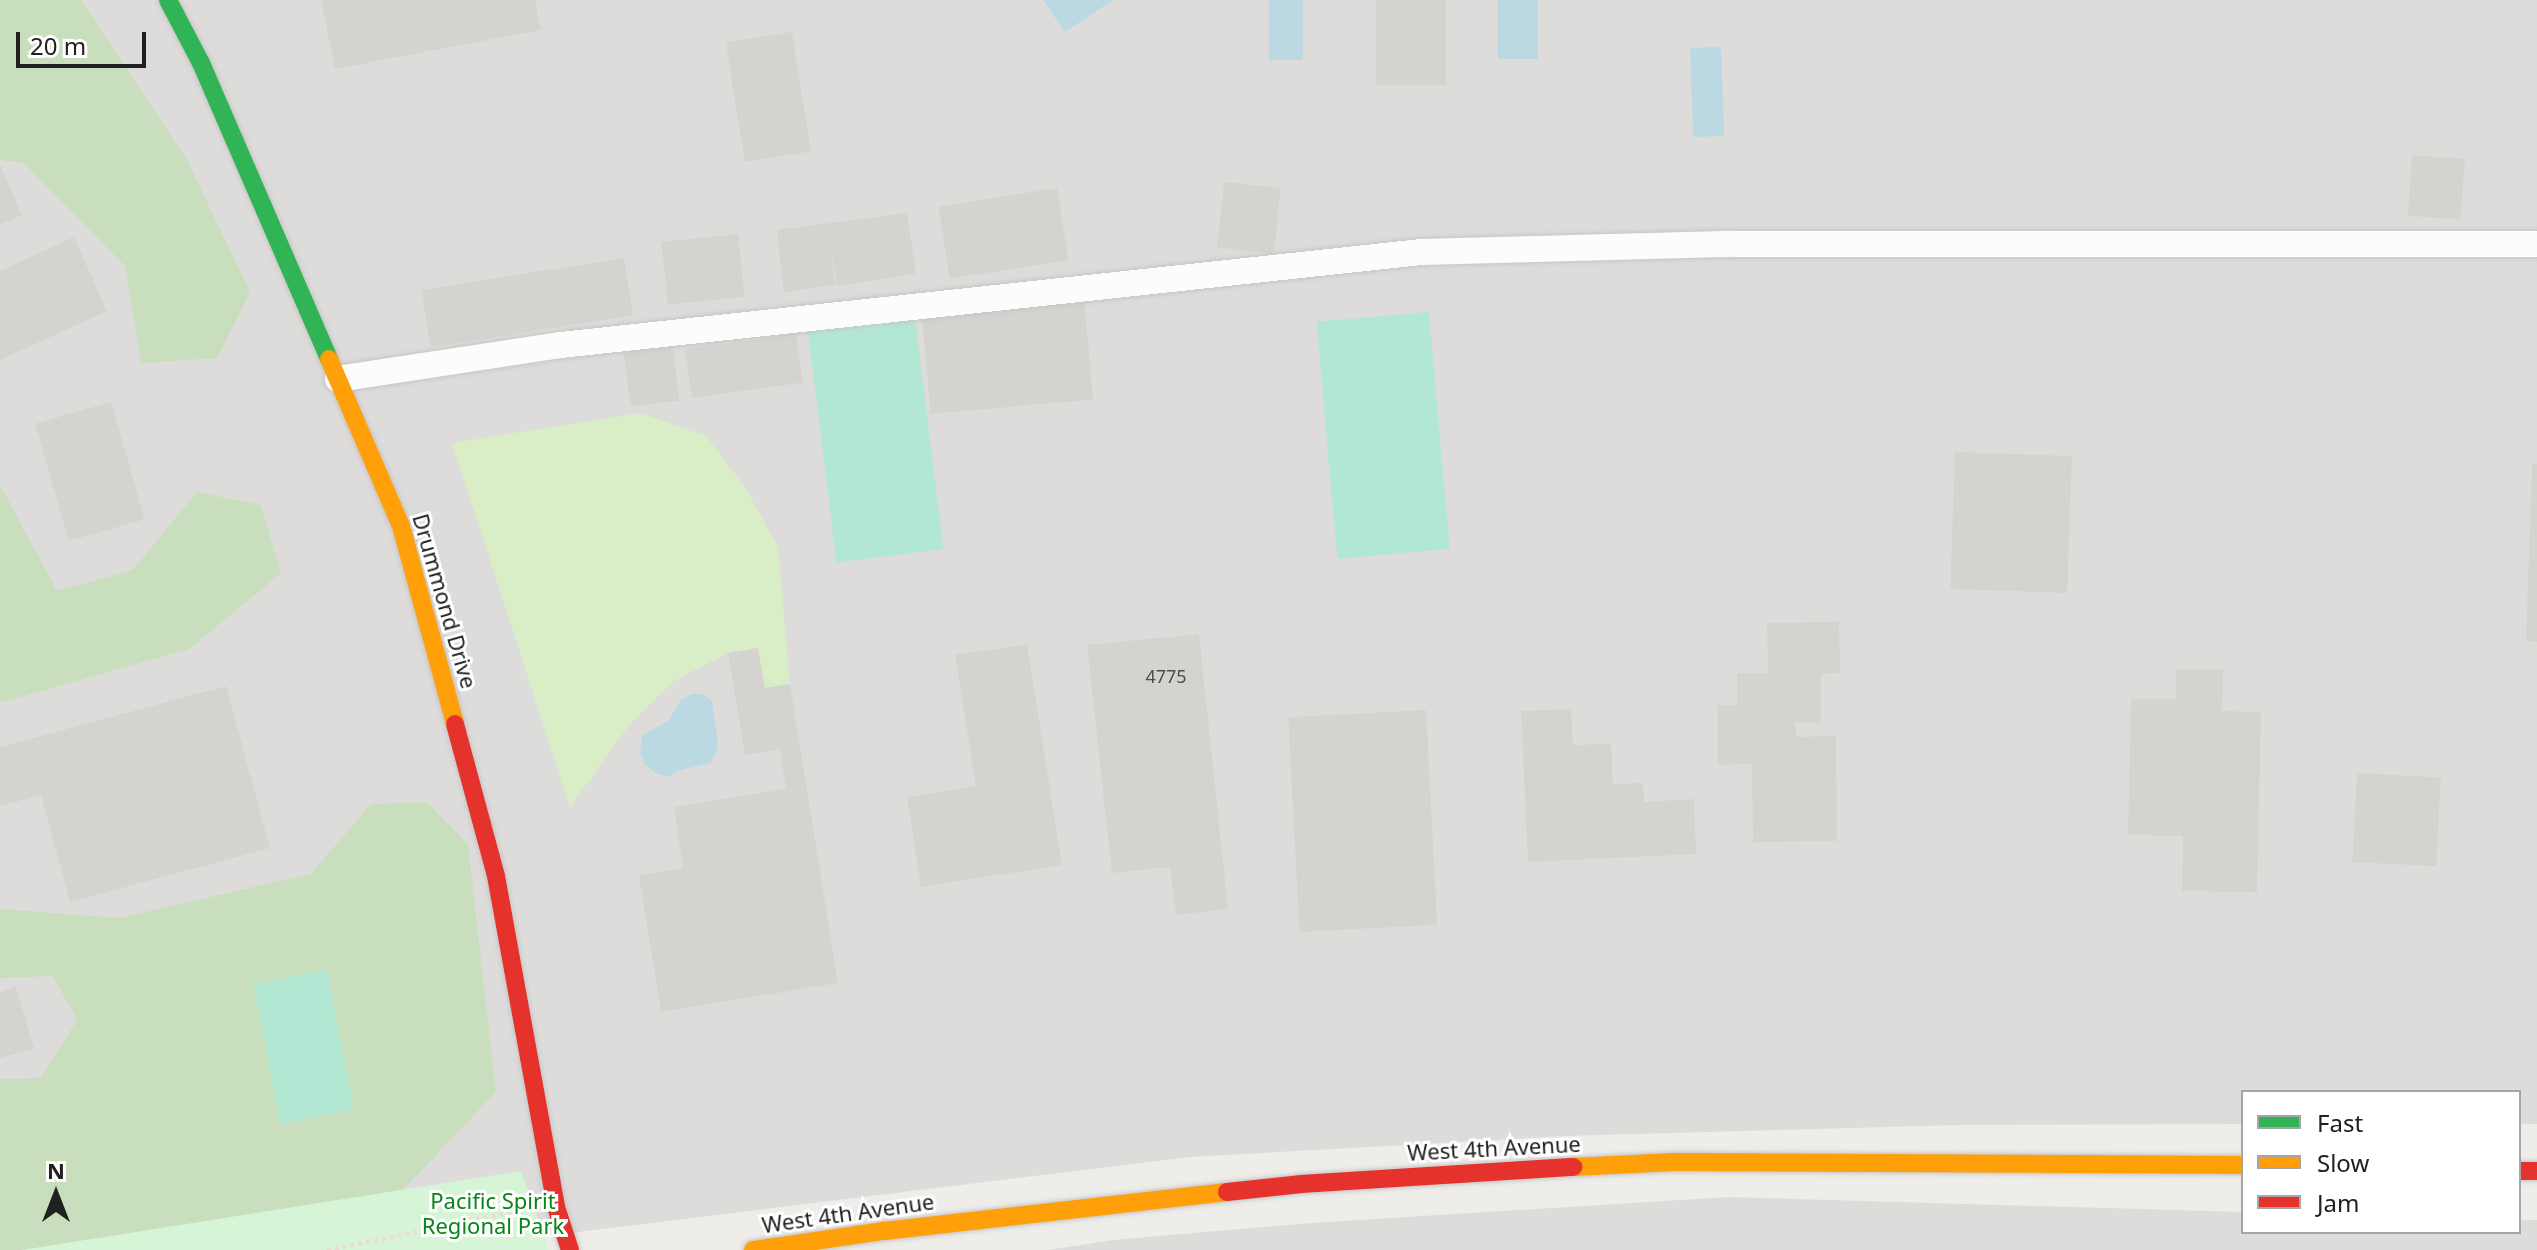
<!DOCTYPE html>
<style>
body{margin:0}
#map{position:relative;width:2537px;height:1250px;overflow:hidden;background:#eeede9;font-family:"Noto Sans",sans-serif}
div>[style]{position:absolute}
.residential>*{inset:0;background:#dddcda}
.grass>*{inset:0;background:#d9edc6}
.forest>*{inset:0;background:#c8debd}
.park>*{inset:0;background:#d6f5d7}
.pitch>*{inset:0;background:#b2e8d3;transform-origin:0 0}
.water>*{inset:0;background:#bbd9e3;transform-origin:0 0}
.building>*{inset:0;background:#d5d3d0;transform-origin:0 0}
.path>*{height:5px;margin-top:-2.5px;transform-origin:0;background:repeating-linear-gradient(90deg,#ecdcd9 0 4px,transparent 0 8px)}
.roads{filter:drop-shadow(0 0 2px #c7c6c5) drop-shadow(0 0 2px #c7c6c5)}
.lane>*{height:26px;margin:-13px;padding:0 13px;transform-origin:13px;border-radius:13px;background:#fcfcfc}
.fast>*{height:18px;margin:-9px;padding:0 9px;transform-origin:9px;border-radius:9px;background:#30b455}
.slow>*{height:18px;margin:-9px;padding:0 9px;transform-origin:9px;border-radius:9px;background:#ff9f0a}
.jam>*{height:18px;margin:-9px;padding:0 9px;transform-origin:9px;border-radius:9px;background:#e5322d}
span{translate:-50% -50%;white-space:nowrap;text-align:center;line-height:1.15;-webkit-text-stroke:6px #fff;paint-order:stroke}
.number-label{font-size:18px;color:#4d4d4c}
.number-label span{-webkit-text-stroke-width:0}
.street-label{font-size:22px;color:#202020}
.park-label{font-size:22px;color:#078516}
.legend{position:absolute;left:2241px;top:1090px;width:280px;height:144px;box-sizing:border-box;background:#fff;border:2px solid #a6a6a6;margin:0;padding:10px 14px;list-style:none;font-size:24px;color:#202020}
.legend li{display:flex;align-items:center;gap:16px;height:40px}
.legend b{width:40px;border:2px solid #a6a6a6}
.north{position:absolute;left:16px;top:1154px;width:80px;height:80px;-webkit-text-stroke:6px #fff;paint-order:stroke;rotate:0deg;font-size:22px;font-weight:700;line-height:32px;text-align:center;color:#202020}
.north::after{content:'';display:block;margin:auto;width:28px;height:36px;background:#202020;clip-path:polygon(50% 0,100% 100%,50% 72%,0 100%)}
.scale{position:absolute;left:16px;top:32px;width:130px;height:36px;box-sizing:border-box;border:4px solid #202020;border-top:0;padding-left:10px;font-size:24px;line-height:28px;white-space:nowrap;color:#202020;-webkit-text-stroke:6px #fff;paint-order:stroke}
</style>
<div id="map">
<div class="residential">
<i style="clip-path:polygon(0 0,2537px 0,2537px 1124px,2519px 1124px,2519px 1092px,2243px 1092px,2243px 1124px,1957px 1125px,1565px 1136px,1190px 1157px,430px 1250px,0 1250px)"></i>
<i style="clip-path:polygon(1728px 1197px,2243px 1212px,2243px 1232px,2519px 1232px,2519px 1220px,2537px 1220px,2537px 1250px,1048px 1250px,1113px 1240px,1311px 1223px)"></i>
</div>
<div class="grass">
<i style="clip-path:polygon(640px 413px,706px 436px,745px 487px,778px 547px,790px 684px,765px 688px,728px 653px,674px 681px,629px 725px,570px 807px,452px 443px)"></i>
</div>
<div class="forest">
<i style="clip-path:polygon(0 0,81px 0,187px 160px,250px 292px,217px 358px,141px 363px,125px 266px,24px 163px,0 160px)"></i>
<i style="clip-path:polygon(0 485px,57px 591px,133px 570px,197px 492px,261px 505px,281px 573px,189px 649px,0 703px)"></i>
<i style="clip-path:polygon(426px 802px,468px 844px,496px 1092px,379px 1215px,176px 1250px,0 1250px,0 1079px,41px 1078px,77px 1020px,53px 976px,0 978px,0 909px,119px 918px,311px 874px,371px 804px)"></i>
</div>
<div class="park">
<i style="clip-path:polygon(521px 1171px,549px 1250px,22px 1250px)"></i>
</div>
<div class="pitch">
<i style="left:1429px;top:312px;width:238px;height:113px;rotate:85deg"></i>
<i style="left:915px;top:317px;width:234px;height:108px;rotate:83deg"></i>
<i style="left:327px;top:970px;width:142px;height:75px;rotate:79deg"></i>
</div>
<div class="water">
<i style="clip-path:polygon(1043px 0,1113px 0,1065px 32px)"></i>
<i style="left:1269px;top:0;width:34px;height:60px"></i>
<i style="left:1498px;top:0;width:40px;height:59px"></i>
<i style="left:1721px;top:47px;width:89px;height:31px;rotate:88deg"></i>
<i style="clip-path:polygon(692px 694px,703px 694px,712px 701px,718px 743px,716px 754px,710px 763px,677px 771px,670px 777px,656px 773px,645px 765px,640px 753px,642px 736px,669px 720px,681px 700px)"></i>
</div>
<div class="building">
<i style="clip-path:polygon(321px 0,535px 0,541px 30px,335px 69px)"></i>
<i style="left:1376px;top:0;width:70px;height:85px"></i>
<i style="left:792px;top:32px;width:121px;height:67px;rotate:81deg"></i>
<i style="left:2412px;top:155px;width:53px;height:61px;rotate:4deg"></i>
<i style="clip-path:polygon(0 165px,22px 215px,0 225px)"></i>
<i style="left:1224px;top:182px;width:57px;height:66px;rotate:6deg"></i>
<i style="left:1057px;top:188px;width:73px;height:120px;rotate:81deg"></i>
<i style="clip-path:polygon(907px 213px,916px 274px,837px 286px,831px 248px,835px 285px,784px 292px,777px 230px)"></i>
<i style="left:738px;top:234px;width:63px;height:77px;rotate:84deg"></i>
<i style="clip-path:polygon(74px 237px,107px 311px,0 360px,0 271px)"></i>
<i style="left:624px;top:258px;width:58px;height:205px;rotate:81deg"></i>
<i style="left:1084px;top:296px;width:104px;height:163px;rotate:85deg"></i>
<i style="left:796px;top:334px;width:49px;height:112px;rotate:82deg"></i>
<i style="left:672px;top:342px;width:59px;height:49px;rotate:83deg"></i>
<i style="left:111px;top:402px;width:122px;height:79px;rotate:74deg"></i>
<i style="left:1955px;top:452px;width:117px;height:137px;rotate:2deg"></i>
<i style="clip-path:polygon(2532px 464px,2537px 464px,2537px 642px,2526px 641px)"></i>
<i style="clip-path:polygon(1839px 622px,1840px 673px,1821px 674px,1821px 723px,1795px 723px,1796px 737px,1836px 736px,1837px 841px,1753px 842px,1752px 764px,1718px 765px,1718px 705px,1737px 705px,1737px 673px,1768px 673px,1767px 623px)"></i>
<i style="clip-path:polygon(1199px 634px,1228px 909px,1176px 915px,1170px 867px,1112px 873px,1087px 645px)"></i>
<i style="clip-path:polygon(1027px 644px,1062px 865px,921px 887px,907px 797px,976px 786px,955px 655px)"></i>
<i style="clip-path:polygon(758px 648px,765px 688px,790px 684px,838px 983px,661px 1012px,639px 875px,683px 868px,674px 807px,786px 789px,780px 749px,745px 755px,728px 653px)"></i>
<i style="clip-path:polygon(2176px 669px,2223px 670px,2222px 711px,2261px 712px,2257px 892px,2182px 891px,2183px 836px,2128px 835px,2131px 699px,2176px 699px)"></i>
<i style="clip-path:polygon(226px 686px,270px 848px,70px 902px,41px 795px,0 806px,0 747px)"></i>
<i style="clip-path:polygon(1571px 709px,1573px 745px,1611px 744px,1613px 784px,1643px 783px,1644px 802px,1694px 799px,1696px 854px,1528px 862px,1521px 711px)"></i>
<i style="left:1426px;top:710px;width:215px;height:138px;rotate:87deg"></i>
<i style="left:2357px;top:773px;width:84px;height:89px;rotate:3deg"></i>
<i style="clip-path:polygon(16px 987px,34px 1049px,0 1058px,0 992px)"></i>
</div>
<div class="path">
<i style="left:327px;top:1250px;width:188px;rotate:-11.7deg"></i>
</div>
<div class="roads">
<div class="lane">
<i style="left:338px;top:379px;width:226px;rotate:-8.7deg"></i>
<i style="left:561px;top:345px;width:865px;rotate:-6.17deg"></i>
<i style="left:1421px;top:252px;width:313px;rotate:-1.5deg"></i>
<i style="left:1734px;top:244px;width:803px"></i>
</div>
<div class="fast">
<i style="left:168px;top:0;width:71px;rotate:62.4deg"></i>
<i style="left:201px;top:63px;width:322px;rotate:66.6deg"></i>
</div>
<div class="slow">
<i style="left:329px;top:359px;width:182px;rotate:66.7deg"></i>
<i style="left:401px;top:526px;width:205px;rotate:74.7deg"></i>
<i style="left:1573px;top:1167px;width:101px;rotate:-2.8deg"></i>
<i style="left:1674px;top:1162px;width:569px;rotate:0.3deg"></i>
<i style="left:753px;top:1250px;width:132px;rotate:-8.3deg"></i>
<i style="left:884px;top:1231px;width:345px;rotate:-6.5deg"></i>
</div>
<div class="jam">
<i style="left:455px;top:724px;width:157px;rotate:74.9deg"></i>
<i style="left:496px;top:876px;width:336px;rotate:79.7deg"></i>
<i style="left:556px;top:1207px;width:45px;rotate:72deg"></i>
<i style="left:2519px;top:1171px;width:18px"></i>
<i style="left:1227px;top:1192px;width:75px;rotate:-6.1deg"></i>
<i style="left:1302px;top:1184px;width:272px;rotate:-3.6deg"></i>
</div>
</div>
<div class="number-label">
<span style="left:1166px;top:676px">4775</span>
</div>
<div class="street-label">
<span style="left:445px;top:601px;rotate:74deg">Drummond Drive</span>
<span style="left:1494px;top:1148px;rotate:-3deg">West 4th Avenue</span>
<span style="left:848px;top:1213px;rotate:-8deg">West 4th Avenue</span>
</div>
<div class="park-label">
<span style="left:493px;top:1213px">Pacific Spirit<br>Regional Park</span>
</div>
<ul class="legend">
<li><b style="height:10px;background:#30b455"></b>Fast</li>
<li><b style="height:10px;background:#ff9f0a"></b>Slow</li>
<li><b style="height:10px;background:#e5322d"></b>Jam</li>
</ul>
<div class="north">N</div>
<div class="scale">20 m</div>
</div>
